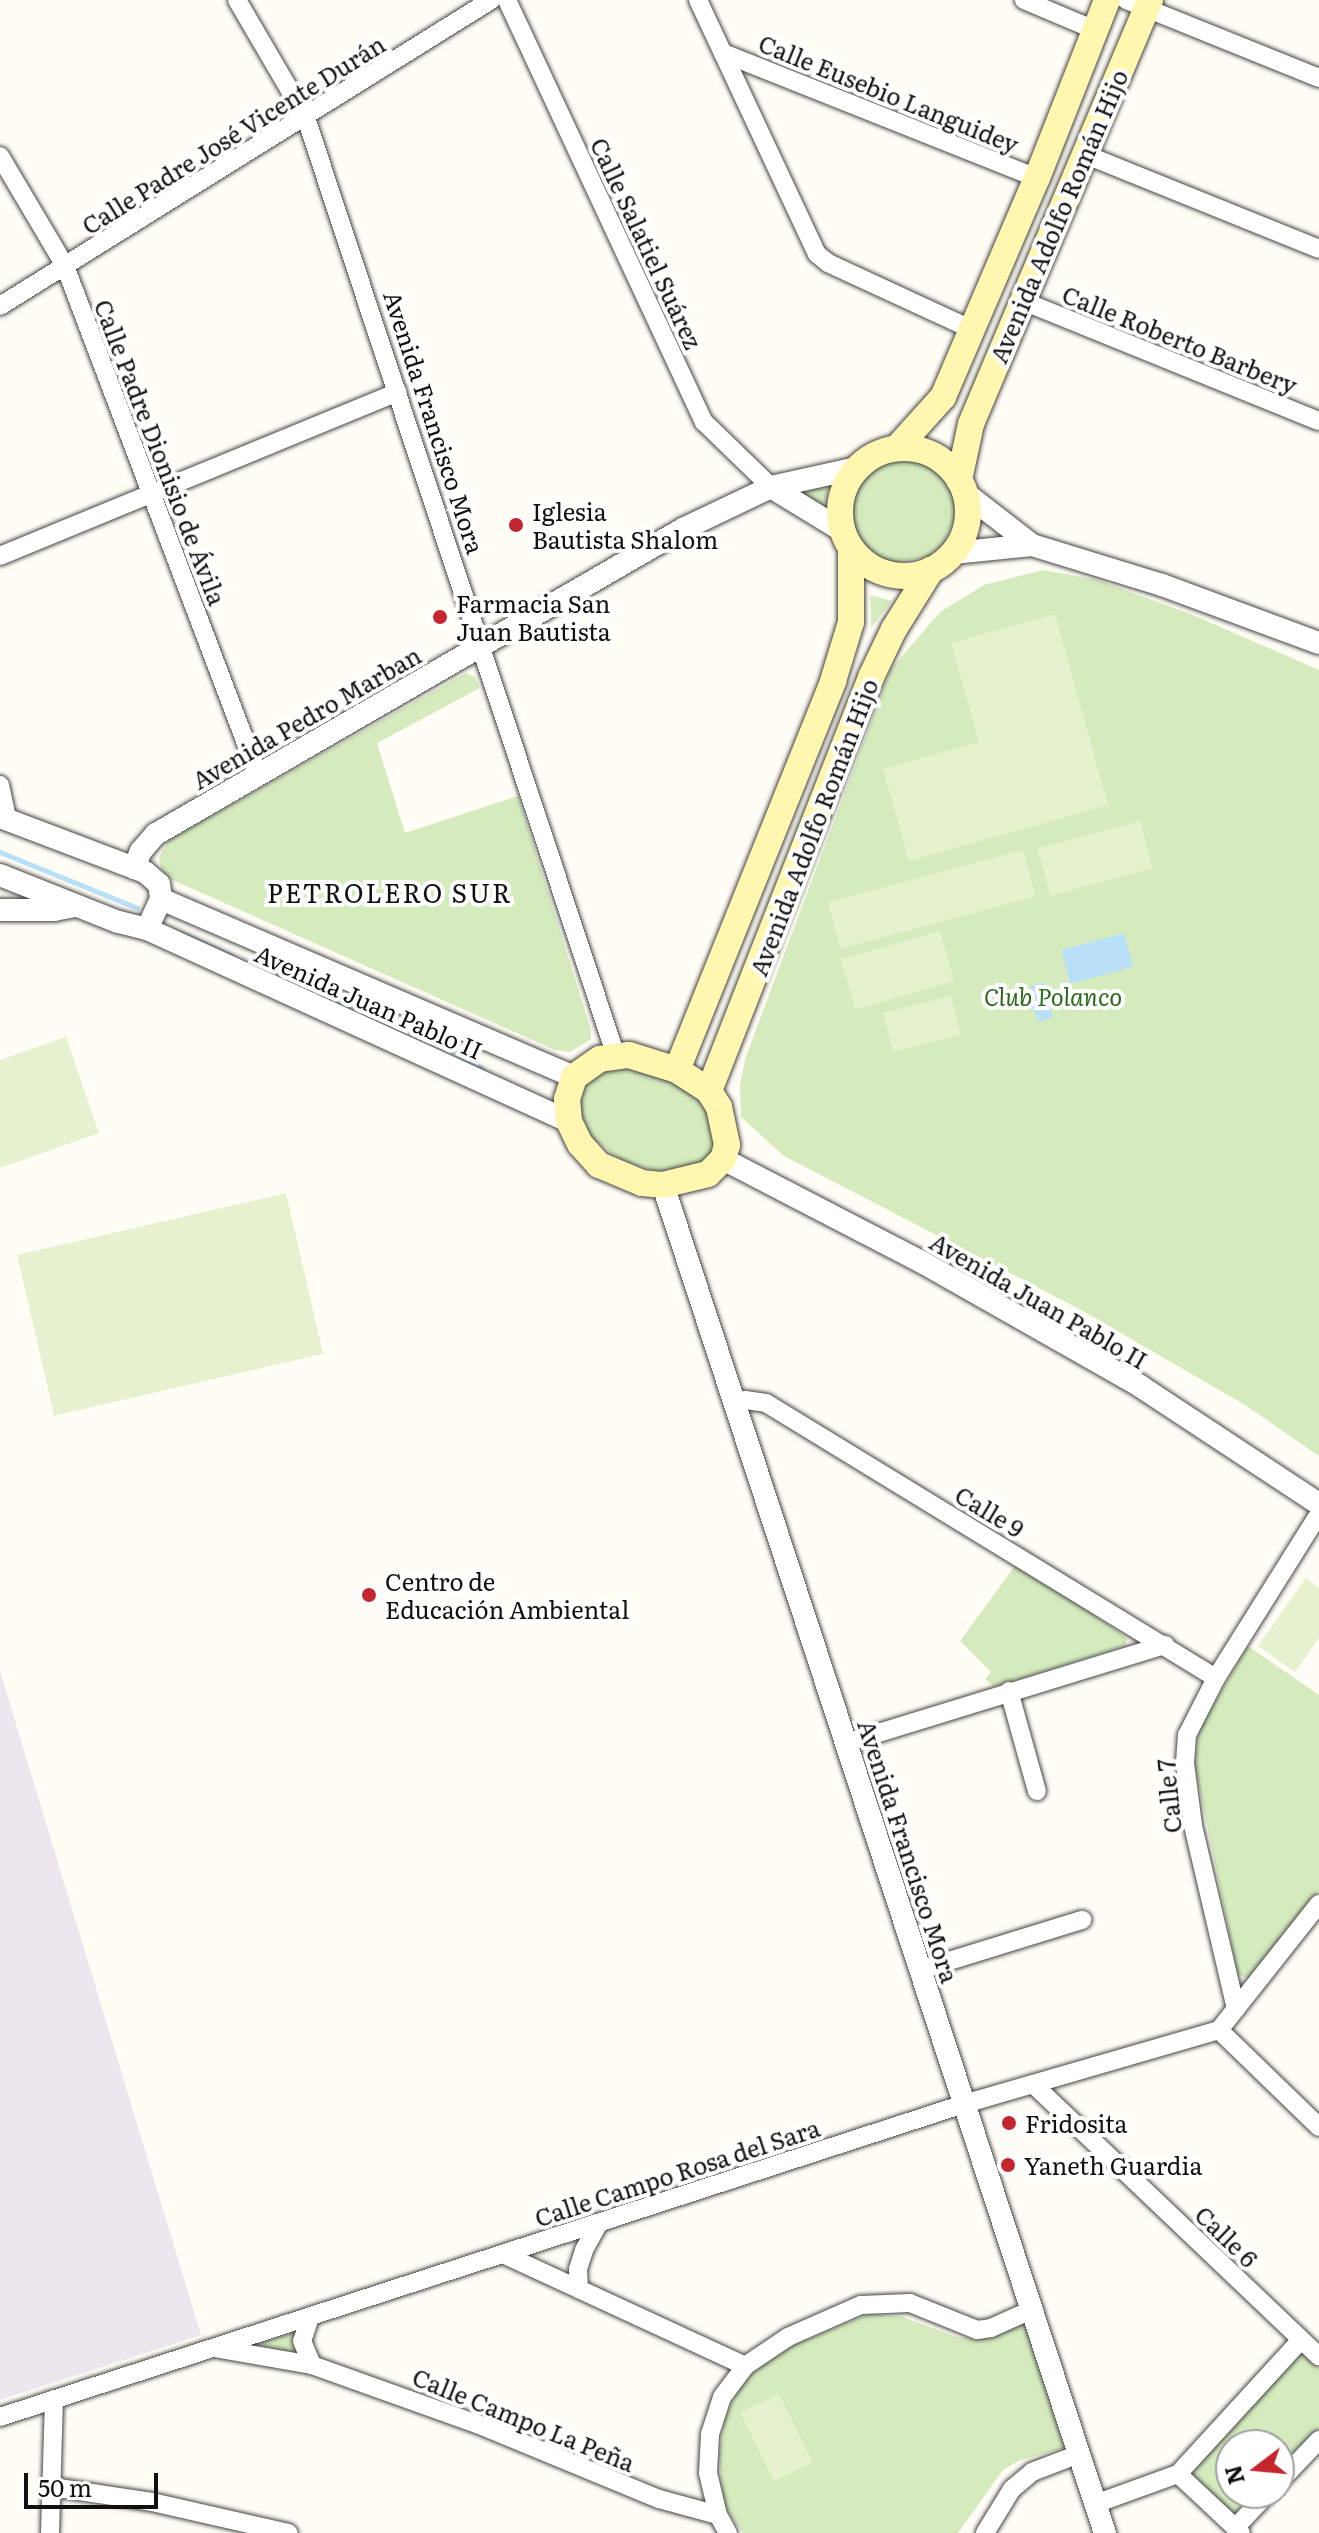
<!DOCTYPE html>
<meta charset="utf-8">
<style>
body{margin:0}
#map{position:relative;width:1319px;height:2533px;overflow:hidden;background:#fffdf5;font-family:Literata,serif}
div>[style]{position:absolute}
.industrial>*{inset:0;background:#eee6ef}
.green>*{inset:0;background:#d5ebbd}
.pitch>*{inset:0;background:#e6f2cf;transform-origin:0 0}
.water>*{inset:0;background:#b9e0f7;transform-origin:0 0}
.stream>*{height:5px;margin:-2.5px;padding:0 2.5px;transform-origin:2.5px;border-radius:2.5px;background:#b9e0f7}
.roads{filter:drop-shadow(0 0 2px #444) drop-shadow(0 0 2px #444)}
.minor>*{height:18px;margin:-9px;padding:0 9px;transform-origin:9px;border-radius:9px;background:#fff}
.tertiary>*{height:22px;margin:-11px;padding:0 11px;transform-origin:11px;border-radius:11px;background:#fff}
.secondary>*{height:26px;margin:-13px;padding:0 13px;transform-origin:13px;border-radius:13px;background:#fff6b0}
.secondary>.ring{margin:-13px;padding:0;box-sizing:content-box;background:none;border:26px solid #fff6b0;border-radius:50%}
.dots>*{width:22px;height:22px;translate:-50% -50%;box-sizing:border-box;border:4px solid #fff;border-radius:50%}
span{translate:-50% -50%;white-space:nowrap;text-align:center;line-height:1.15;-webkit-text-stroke:8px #fff;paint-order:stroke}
.street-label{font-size:24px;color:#111}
.poi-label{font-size:24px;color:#111}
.left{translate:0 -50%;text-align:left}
.park-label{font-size:24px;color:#2f6b1f;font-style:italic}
.neighbourhood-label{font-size:26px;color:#111;letter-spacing:2px}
.north{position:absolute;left:1215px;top:2429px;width:80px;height:80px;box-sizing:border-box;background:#fff;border:2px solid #a0a0a0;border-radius:50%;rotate:254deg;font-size:22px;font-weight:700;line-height:32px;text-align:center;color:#111}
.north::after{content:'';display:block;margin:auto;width:28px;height:36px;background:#c4262e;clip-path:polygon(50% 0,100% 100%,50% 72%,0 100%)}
.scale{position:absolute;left:24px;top:2473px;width:134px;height:36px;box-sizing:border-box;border:4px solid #111;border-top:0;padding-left:10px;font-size:24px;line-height:28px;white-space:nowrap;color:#111;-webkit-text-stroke:6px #fff;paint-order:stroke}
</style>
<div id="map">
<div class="industrial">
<i style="clip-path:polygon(0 1671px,201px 2335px,0 2400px)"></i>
</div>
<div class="green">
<i style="clip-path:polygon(897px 459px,920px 460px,939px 470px,950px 484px,955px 504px,953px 524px,944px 543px,929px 556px,890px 564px,871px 557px,858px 544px,851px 516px,854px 497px,862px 479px,878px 466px)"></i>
<i style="clip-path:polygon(830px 480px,824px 509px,796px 491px)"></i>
<i style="clip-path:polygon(1043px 570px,1098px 580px,1193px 615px,1319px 670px,1319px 1456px,1245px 1405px,1081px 1310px,784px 1156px,741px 1117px,740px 1085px,745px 1059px,891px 669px,940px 612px,984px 585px)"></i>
<i style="clip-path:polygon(870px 595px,892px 601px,871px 628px,871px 608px)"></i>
<i style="clip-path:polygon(466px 673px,475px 677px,480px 688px,377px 743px,405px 833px,518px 796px,591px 1030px,591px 1039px,570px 1052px,555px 1050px,168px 878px,161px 868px,159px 857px,169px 840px)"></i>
<i style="clip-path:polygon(615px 1066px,657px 1070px,699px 1096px,715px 1133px,714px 1150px,706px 1163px,668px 1173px,654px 1171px,619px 1159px,591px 1137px,581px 1123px,578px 1090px,585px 1080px)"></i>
<i style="clip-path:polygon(1017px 1563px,1122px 1634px,1127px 1639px,1125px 1646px,994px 1687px,985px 1679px,991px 1672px,960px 1641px)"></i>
<i style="clip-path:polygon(1248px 1646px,1319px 1695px,1319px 1890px,1251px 1979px,1238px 1975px,1195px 1766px,1199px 1730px)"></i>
<i style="clip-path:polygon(869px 2314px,903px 2317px,957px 2337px,980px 2340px,1005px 2330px,1022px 2316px,1067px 2447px,1018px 2461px,1003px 2470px,958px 2533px,743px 2533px,723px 2504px,719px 2453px,725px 2419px,739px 2388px,762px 2364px,794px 2345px)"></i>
<i style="clip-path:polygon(298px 2331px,297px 2353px,263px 2346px,262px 2342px)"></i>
<i style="clip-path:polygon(1301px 2351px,1319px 2369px,1319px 2428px,1279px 2470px,1279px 2445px,1231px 2445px,1231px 2493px,1257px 2493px,1234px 2517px,1188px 2472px)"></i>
</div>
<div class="pitch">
<i style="clip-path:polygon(1055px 614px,1108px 805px,909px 861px,883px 769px,979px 742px,951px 643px)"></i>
<i style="left:1140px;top:821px;width:49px;height:106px;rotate:75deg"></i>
<i style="left:1023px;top:850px;width:48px;height:202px;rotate:75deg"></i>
<i style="left:940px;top:931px;width:52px;height:103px;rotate:74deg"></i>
<i style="left:951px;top:996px;width:40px;height:70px;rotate:76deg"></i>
<i style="clip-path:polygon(66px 1037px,99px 1133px,0 1168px,0 1060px)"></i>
<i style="left:286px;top:1193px;width:165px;height:276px;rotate:77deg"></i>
<i style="clip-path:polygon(1306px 1578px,1319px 1588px,1319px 1638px,1295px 1672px,1258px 1646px)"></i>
<i style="left:779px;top:2394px;width:76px;height:43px;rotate:64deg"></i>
</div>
<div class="water">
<i style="left:1124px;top:933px;width:35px;height:65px;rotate:75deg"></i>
<i style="clip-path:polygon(1043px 982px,1045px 988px,1036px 991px,1046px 992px,1053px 1018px,1039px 1022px,1027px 997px,1034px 994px,1030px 986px)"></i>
</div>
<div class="stream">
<i style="left:0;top:852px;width:148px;rotate:22.2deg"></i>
<i style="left:181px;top:933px;width:54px;rotate:24.2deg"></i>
<i style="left:315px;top:994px;width:100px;rotate:18.6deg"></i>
<i style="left:410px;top:1026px;width:83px;rotate:30.3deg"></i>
</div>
<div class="roads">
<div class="minor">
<i style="left:237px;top:0;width:137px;rotate:59.7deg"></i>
<i style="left:306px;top:118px;width:988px;rotate:71.71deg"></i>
<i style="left:507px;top:0;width:466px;rotate:65deg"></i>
<i style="left:704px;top:422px;width:93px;rotate:44.1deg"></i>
<i style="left:698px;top:0;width:280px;rotate:64.9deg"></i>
<i style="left:817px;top:254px;width:14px;rotate:39deg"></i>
<i style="left:828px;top:263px;width:160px;rotate:24.8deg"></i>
<i style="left:1024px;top:0;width:77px;rotate:22.9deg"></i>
<i style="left:1126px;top:0;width:208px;rotate:22deg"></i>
<i style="left:723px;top:53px;width:338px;rotate:21.7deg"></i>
<i style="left:1084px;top:154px;width:253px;rotate:22deg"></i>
<i style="left:0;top:156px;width:128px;rotate:59.4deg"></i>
<i style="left:65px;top:266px;width:544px;rotate:69.23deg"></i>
<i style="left:1023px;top:301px;width:319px;rotate:22.1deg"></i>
<i style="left:0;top:306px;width:579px;rotate:-31.93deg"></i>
<i style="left:0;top:556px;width:430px;rotate:-22.4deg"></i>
<i style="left:0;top:785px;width:34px;rotate:78deg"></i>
<i style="left:734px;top:1403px;width:11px;rotate:-15deg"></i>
<i style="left:745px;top:1400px;width:21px;rotate:8deg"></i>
<i style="left:766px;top:1403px;width:527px;rotate:31.43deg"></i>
<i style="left:1009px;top:1691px;width:104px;rotate:74.4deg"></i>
<i style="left:846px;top:1743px;width:334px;rotate:-17.1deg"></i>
<i style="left:920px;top:1970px;width:170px;rotate:-17.2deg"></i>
<i style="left:1236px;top:2009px;width:189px;rotate:-103.2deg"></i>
<i style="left:1193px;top:1825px;width:63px;rotate:-97.4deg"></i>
<i style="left:1185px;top:1763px;width:28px;rotate:-86deg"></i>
<i style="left:1187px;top:1735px;width:64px;rotate:-63deg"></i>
<i style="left:1216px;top:1678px;width:194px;rotate:-57.9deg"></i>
<i style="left:1219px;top:2030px;width:139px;rotate:44.1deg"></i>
<i style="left:1033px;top:2084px;width:395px;rotate:43.6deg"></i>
<i style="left:503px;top:2254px;width:267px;rotate:24.8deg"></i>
<i style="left:579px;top:2289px;width:20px;rotate:-93deg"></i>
<i style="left:578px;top:2269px;width:20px;rotate:-72deg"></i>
<i style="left:584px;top:2250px;width:31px;rotate:-61deg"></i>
<i style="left:310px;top:2317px;width:25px;rotate:108deg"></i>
<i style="left:302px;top:2341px;width:26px;rotate:67deg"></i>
<i style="left:214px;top:2348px;width:99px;rotate:9.8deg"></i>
<i style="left:312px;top:2365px;width:175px;rotate:19.7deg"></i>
<i style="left:477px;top:2424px;width:197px;rotate:22.4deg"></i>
<i style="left:659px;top:2499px;width:61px;rotate:15.2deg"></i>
<i style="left:0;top:2417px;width:1014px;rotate:-17.99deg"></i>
<i style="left:964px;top:2104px;width:266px;rotate:-16.2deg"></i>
<i style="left:1219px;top:2030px;width:161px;rotate:-51.6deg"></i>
<i style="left:1178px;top:2474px;width:86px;rotate:43.1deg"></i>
<i style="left:1279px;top:2482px;width:58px;rotate:-46.4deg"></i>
<i style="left:52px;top:2487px;width:101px;rotate:8.5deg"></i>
<i style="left:152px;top:2502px;width:140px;rotate:12.8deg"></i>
<i style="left:1095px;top:2504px;width:88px;rotate:-19.9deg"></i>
<i style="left:1178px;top:2474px;width:182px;rotate:-47.5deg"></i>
<i style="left:1235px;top:2528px;width:48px;rotate:-46.7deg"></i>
<i style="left:50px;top:2533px;width:134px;rotate:-88.3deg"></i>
<i style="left:728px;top:2533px;width:21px;rotate:-119deg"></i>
<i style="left:718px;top:2515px;width:43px;rotate:-103.4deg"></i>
<i style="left:708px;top:2473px;width:39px;rotate:-87deg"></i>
<i style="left:710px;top:2434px;width:39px;rotate:-72deg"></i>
<i style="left:722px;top:2397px;width:39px;rotate:-53deg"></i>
<i style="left:745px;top:2366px;width:52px;rotate:-34deg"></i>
<i style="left:788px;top:2337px;width:80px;rotate:-23.7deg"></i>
<i style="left:861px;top:2305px;width:49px;rotate:-2.3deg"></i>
<i style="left:910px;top:2303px;width:72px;rotate:21.9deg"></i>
<i style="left:977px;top:2330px;width:14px;rotate:-8deg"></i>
<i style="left:991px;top:2328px;width:44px;rotate:-24.2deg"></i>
<i style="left:985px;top:2533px;width:52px;rotate:-58.5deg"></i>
<i style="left:1012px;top:2489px;width:26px;rotate:-40deg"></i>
<i style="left:1032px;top:2472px;width:50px;rotate:-21deg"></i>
</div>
<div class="tertiary">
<i style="left:771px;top:487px;width:84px;rotate:31.4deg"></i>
<i style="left:965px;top:493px;width:85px;rotate:37.8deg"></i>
<i style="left:1032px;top:545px;width:136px;rotate:17.1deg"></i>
<i style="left:1162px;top:585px;width:167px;rotate:20.3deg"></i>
<i style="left:953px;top:553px;width:79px;rotate:-5.8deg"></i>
<i style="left:0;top:817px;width:155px;rotate:20.8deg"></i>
<i style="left:145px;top:872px;width:18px;rotate:41deg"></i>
<i style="left:159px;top:884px;width:15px;rotate:82deg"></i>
<i style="left:161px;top:899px;width:33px;rotate:115deg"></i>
<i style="left:147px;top:929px;width:30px;rotate:-166deg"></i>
<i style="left:118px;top:922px;width:127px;rotate:-158.3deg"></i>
<i style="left:134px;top:868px;width:18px;rotate:-68deg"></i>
<i style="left:141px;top:851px;width:23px;rotate:-49deg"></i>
<i style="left:156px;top:834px;width:609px;rotate:-30.06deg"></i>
<i style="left:683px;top:529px;width:98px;rotate:-25.5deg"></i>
<i style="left:771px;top:487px;width:88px;rotate:-12.5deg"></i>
<i style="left:161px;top:899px;width:450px;rotate:23.3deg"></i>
<i style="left:0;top:910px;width:54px"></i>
<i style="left:54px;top:910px;width:20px;rotate:-11deg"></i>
<i style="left:147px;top:929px;width:464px;rotate:24.5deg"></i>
<i style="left:723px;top:1159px;width:224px;rotate:27.4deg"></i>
<i style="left:922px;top:1262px;width:251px;rotate:29.6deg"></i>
<i style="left:1140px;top:1386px;width:214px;rotate:33.4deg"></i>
<i style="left:663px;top:1185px;width:1419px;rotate:71.85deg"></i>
</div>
<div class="secondary">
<i style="left:897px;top:448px;width:69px;rotate:-48deg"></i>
<i style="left:943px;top:397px;width:238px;rotate:-66.8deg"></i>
<i style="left:1037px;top:178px;width:191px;rotate:-68.5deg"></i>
<i class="ring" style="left:840px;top:448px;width:102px;height:102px"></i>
<i style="left:959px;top:480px;width:57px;rotate:-77.9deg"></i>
<i style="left:971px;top:424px;width:460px;rotate:-67.1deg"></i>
<i style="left:629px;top:1055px;width:50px;rotate:17.4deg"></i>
<i style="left:677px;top:1070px;width:38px;rotate:33deg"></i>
<i style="left:709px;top:1091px;width:19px;rotate:58deg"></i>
<i style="left:719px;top:1107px;width:39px;rotate:78deg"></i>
<i style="left:727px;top:1145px;width:15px;rotate:106deg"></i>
<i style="left:723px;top:1159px;width:21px;rotate:135deg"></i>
<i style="left:708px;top:1174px;width:46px;rotate:166.3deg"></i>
<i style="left:663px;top:1185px;width:21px;rotate:-175deg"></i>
<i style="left:642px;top:1183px;width:47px;rotate:-157.3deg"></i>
<i style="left:599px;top:1165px;width:28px;rotate:-132deg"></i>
<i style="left:580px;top:1144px;width:25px;rotate:-116deg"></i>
<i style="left:569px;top:1121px;width:22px;rotate:-95deg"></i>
<i style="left:567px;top:1099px;width:23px;rotate:-72deg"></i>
<i style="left:574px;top:1077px;width:32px;rotate:-35deg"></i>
<i style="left:600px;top:1059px;width:29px;rotate:-8deg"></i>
<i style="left:677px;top:1070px;width:419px;rotate:-68.1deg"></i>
<i style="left:833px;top:681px;width:62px;rotate:-73deg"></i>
<i style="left:851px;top:622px;width:73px;rotate:-90deg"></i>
<i style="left:709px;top:1091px;width:445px;rotate:-68.6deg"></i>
<i style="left:871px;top:677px;width:53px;rotate:-64.4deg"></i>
<i style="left:894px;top:629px;width:70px;rotate:-57.9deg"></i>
</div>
</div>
<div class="dots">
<i style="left:516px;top:525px;background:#c4262e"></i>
<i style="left:440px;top:617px;background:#c4262e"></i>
<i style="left:369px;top:1595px;background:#c4262e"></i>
<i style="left:1009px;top:2123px;background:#c4262e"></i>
<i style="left:1008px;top:2165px;background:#c4262e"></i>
</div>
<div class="street-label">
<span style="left:889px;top:93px;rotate:22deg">Calle Eusebio Languidey</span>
<span style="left:233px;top:134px;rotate:-32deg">Calle Padre José Vicente Durán</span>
<span style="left:1058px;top:216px;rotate:-67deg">Avenida Adolfo Román Hijo</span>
<span style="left:647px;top:243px;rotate:65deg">Calle Salatiel Suárez</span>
<span style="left:1180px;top:339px;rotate:22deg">Calle Roberto Barbery</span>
<span style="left:435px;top:422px;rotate:72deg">Avenida Francisco Mora</span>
<span style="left:161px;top:452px;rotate:69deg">Calle Padre Dionisio de Ávila</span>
<span style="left:306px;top:717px;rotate:-30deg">Avenida Pedro Marban</span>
<span style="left:813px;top:827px;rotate:-69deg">Avenida Adolfo Román Hijo</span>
<span style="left:369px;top:1001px;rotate:24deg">Avenida Juan Pablo II</span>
<span style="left:1039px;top:1300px;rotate:30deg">Avenida Juan Pablo II</span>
<span style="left:990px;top:1511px;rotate:31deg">Calle 9</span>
<span style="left:1168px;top:1796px;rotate:-96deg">Calle 7</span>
<span style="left:909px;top:1851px;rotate:72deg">Avenida Francisco Mora</span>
<span style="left:677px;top:2172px;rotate:-18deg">Calle Campo Rosa del Sara</span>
<span style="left:1227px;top:2236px;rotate:44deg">Calle 6</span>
<span style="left:524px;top:2419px;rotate:22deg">Calle Campo La Peña</span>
</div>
<div class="poi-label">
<span class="left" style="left:532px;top:525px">Iglesia<br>Bautista Shalom</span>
<span class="left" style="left:456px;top:617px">Farmacia San<br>Juan Bautista</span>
<span class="left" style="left:385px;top:1595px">Centro de<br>Educación Ambiental</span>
<span class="left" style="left:1025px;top:2123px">Fridosita</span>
<span class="left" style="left:1024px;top:2165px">Yaneth Guardia</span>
</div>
<div class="park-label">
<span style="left:1053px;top:996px">Club Polanco</span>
</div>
<div class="neighbourhood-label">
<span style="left:390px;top:892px">PETROLERO SUR</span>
</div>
<div class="north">N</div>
<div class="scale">50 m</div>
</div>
